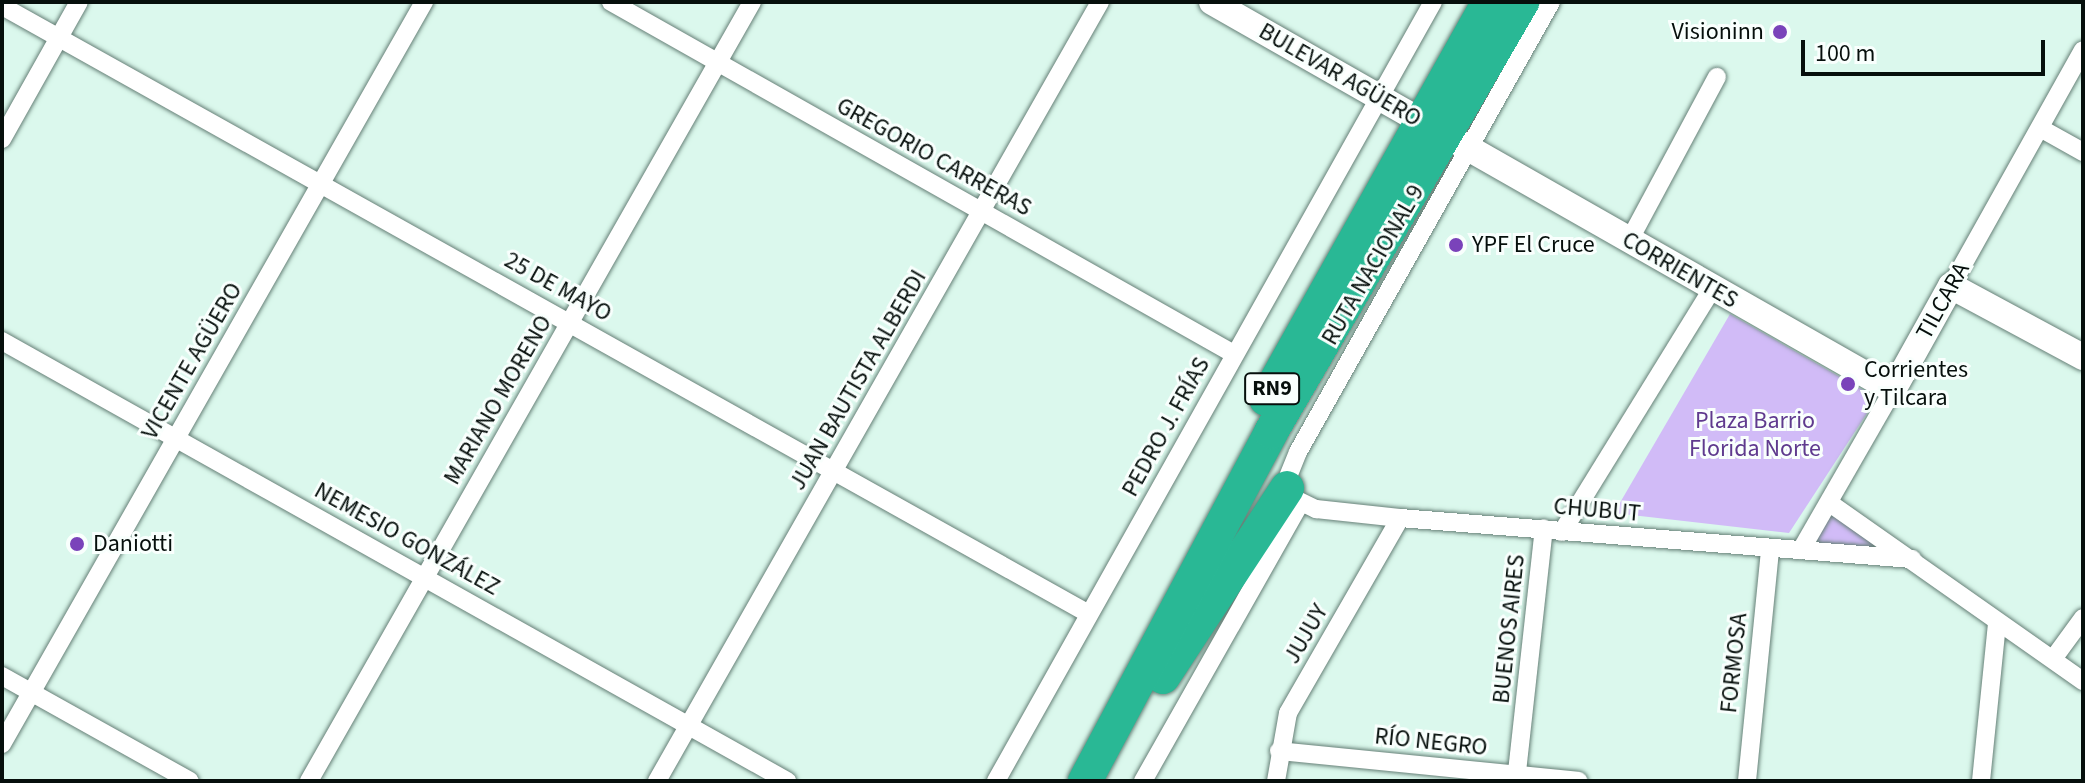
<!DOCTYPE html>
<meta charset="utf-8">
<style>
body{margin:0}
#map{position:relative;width:2085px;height:783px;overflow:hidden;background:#dbf8ed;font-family:"Source Sans 3",sans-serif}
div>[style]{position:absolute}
.green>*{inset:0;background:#d1bbf7}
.roads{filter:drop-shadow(0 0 2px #668077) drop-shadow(0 0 2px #668077)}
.street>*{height:18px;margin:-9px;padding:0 9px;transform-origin:9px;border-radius:9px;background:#fff}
.secondary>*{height:26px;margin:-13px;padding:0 13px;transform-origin:13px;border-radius:13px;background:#fff}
.highway>*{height:34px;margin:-17px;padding:0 17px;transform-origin:17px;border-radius:17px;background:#29b895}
.dots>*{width:22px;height:22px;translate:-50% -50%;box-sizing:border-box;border:4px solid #f9fffd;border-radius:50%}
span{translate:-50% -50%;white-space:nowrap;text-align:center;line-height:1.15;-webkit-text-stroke:6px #f9fffd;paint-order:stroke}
.shield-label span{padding:2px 6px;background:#f9fffd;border:2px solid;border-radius:6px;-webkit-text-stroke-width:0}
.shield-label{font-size:22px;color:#060f0c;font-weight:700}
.poi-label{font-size:24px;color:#060f0c}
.right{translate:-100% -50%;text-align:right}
.left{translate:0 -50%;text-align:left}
.street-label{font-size:24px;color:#060f0c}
.park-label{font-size:24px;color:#5f3a8e}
.frame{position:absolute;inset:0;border:4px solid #060f0c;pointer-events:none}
.scale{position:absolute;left:1801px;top:40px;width:244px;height:36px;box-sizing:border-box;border:4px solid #060f0c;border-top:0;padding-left:10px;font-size:24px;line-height:28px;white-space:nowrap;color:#060f0c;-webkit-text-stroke:6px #f9fffd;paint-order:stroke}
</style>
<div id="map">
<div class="green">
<i style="clip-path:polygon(1730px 314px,1877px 398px,1789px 533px,1614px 513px)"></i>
<i style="clip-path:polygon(1832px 508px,1904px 556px,1805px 548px)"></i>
</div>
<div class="roads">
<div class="street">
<i style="left:611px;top:2px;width:716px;rotate:29.47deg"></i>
<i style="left:1551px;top:2px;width:516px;rotate:119.35deg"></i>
<i style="left:1298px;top:452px;width:29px;rotate:112deg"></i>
<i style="left:1287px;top:479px;width:18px;rotate:77deg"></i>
<i style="left:1291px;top:497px;width:28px;rotate:26deg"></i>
<i style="left:1316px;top:509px;width:84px;rotate:6.1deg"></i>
<i style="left:1400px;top:518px;width:514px;rotate:4.58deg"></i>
<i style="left:2px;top:6px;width:1245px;rotate:29.22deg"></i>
<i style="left:2040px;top:128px;width:49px;rotate:29.2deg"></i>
<i style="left:2px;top:139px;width:157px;rotate:-60.7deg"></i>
<i style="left:1630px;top:239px;width:184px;rotate:-61.8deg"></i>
<i style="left:1951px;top:286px;width:270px;rotate:-60.8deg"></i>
<i style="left:2px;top:341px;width:900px;rotate:29.27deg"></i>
<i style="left:1831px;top:504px;width:308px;rotate:35.1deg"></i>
<i style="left:1562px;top:532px;width:286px;rotate:-58.3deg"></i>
<i style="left:1801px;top:550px;width:185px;rotate:-60.1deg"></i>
<i style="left:2053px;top:659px;width:51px;rotate:-53.8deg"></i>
<i style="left:2px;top:676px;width:215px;rotate:29.2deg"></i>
<i style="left:2px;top:744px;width:854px;rotate:-60.37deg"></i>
<i style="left:1279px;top:751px;width:301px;rotate:5.7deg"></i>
<i style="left:309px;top:781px;width:896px;rotate:-60.37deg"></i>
<i style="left:657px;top:781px;width:896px;rotate:-60.37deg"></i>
<i style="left:996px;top:781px;width:893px;rotate:-60.71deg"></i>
<i style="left:1143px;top:781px;width:318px;rotate:-60.5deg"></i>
<i style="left:1276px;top:781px;width:69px;rotate:-80deg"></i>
<i style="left:1288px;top:713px;width:225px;rotate:-60.1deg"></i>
<i style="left:1516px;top:781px;width:254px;rotate:-83.7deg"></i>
<i style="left:1747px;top:781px;width:232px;rotate:-84.3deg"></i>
<i style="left:1981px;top:781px;width:159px;rotate:-84.2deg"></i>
</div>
<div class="secondary">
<i style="left:1212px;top:2px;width:784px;rotate:29.67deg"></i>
<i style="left:1893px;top:390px;width:119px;rotate:-60.9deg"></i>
<i style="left:1951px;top:286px;width:150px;rotate:28.3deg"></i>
</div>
<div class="highway">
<i style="left:1266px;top:399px;width:455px;rotate:-60.7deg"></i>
<i style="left:1163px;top:677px;width:226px;rotate:-56.7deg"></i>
<i style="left:1085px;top:781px;width:395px;rotate:-61.9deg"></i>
<i style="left:1271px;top:432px;width:498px;rotate:-59.7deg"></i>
</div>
</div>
<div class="dots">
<i style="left:1780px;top:32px;background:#7a43ba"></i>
<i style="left:1456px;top:245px;background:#7a43ba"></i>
<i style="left:1848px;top:384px;background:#7a43ba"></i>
<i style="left:77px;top:544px;background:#7a43ba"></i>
</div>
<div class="shield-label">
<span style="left:1272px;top:389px">RN9</span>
</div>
<div class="poi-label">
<span class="right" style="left:1764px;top:32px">Visioninn</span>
<span class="left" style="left:1472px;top:245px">YPF El Cruce</span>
<span class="left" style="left:1864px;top:384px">Corrientes<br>y Tilcara</span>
<span class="left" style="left:93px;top:544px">Daniotti</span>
</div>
<div class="street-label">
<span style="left:1340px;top:75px;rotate:30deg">BULEVAR AGÜERO</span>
<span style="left:934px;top:157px;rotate:29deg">GREGORIO CARRERAS</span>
<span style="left:1373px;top:265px;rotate:-60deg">RUTA NACIONAL 9</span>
<span style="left:1680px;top:270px;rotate:30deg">CORRIENTES</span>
<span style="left:558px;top:287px;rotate:29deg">25 DE MAYO</span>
<span style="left:1943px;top:301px;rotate:-61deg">TILCARA</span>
<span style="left:192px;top:361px;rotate:-60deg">VICENTE AGÜERO</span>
<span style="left:858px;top:380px;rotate:-60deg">JUAN BAUTISTA ALBERDI</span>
<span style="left:498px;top:400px;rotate:-60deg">MARIANO MORENO</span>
<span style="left:1166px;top:427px;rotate:-61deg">PEDRO J. FRÍAS</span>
<span style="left:1597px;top:510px;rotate:5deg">CHUBUT</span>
<span style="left:407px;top:539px;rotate:29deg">NEMESIO GONZÁLEZ</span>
<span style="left:1509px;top:629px;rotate:-84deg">BUENOS AIRES</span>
<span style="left:1306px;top:634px;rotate:-60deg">JUJUY</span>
<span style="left:1734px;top:663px;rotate:-84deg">FORMOSA</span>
<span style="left:1431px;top:742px;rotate:6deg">RÍO NEGRO</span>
</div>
<div class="park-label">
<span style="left:1755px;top:435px">Plaza Barrio<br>Florida Norte</span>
</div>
<div class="frame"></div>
<div class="scale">100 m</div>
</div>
